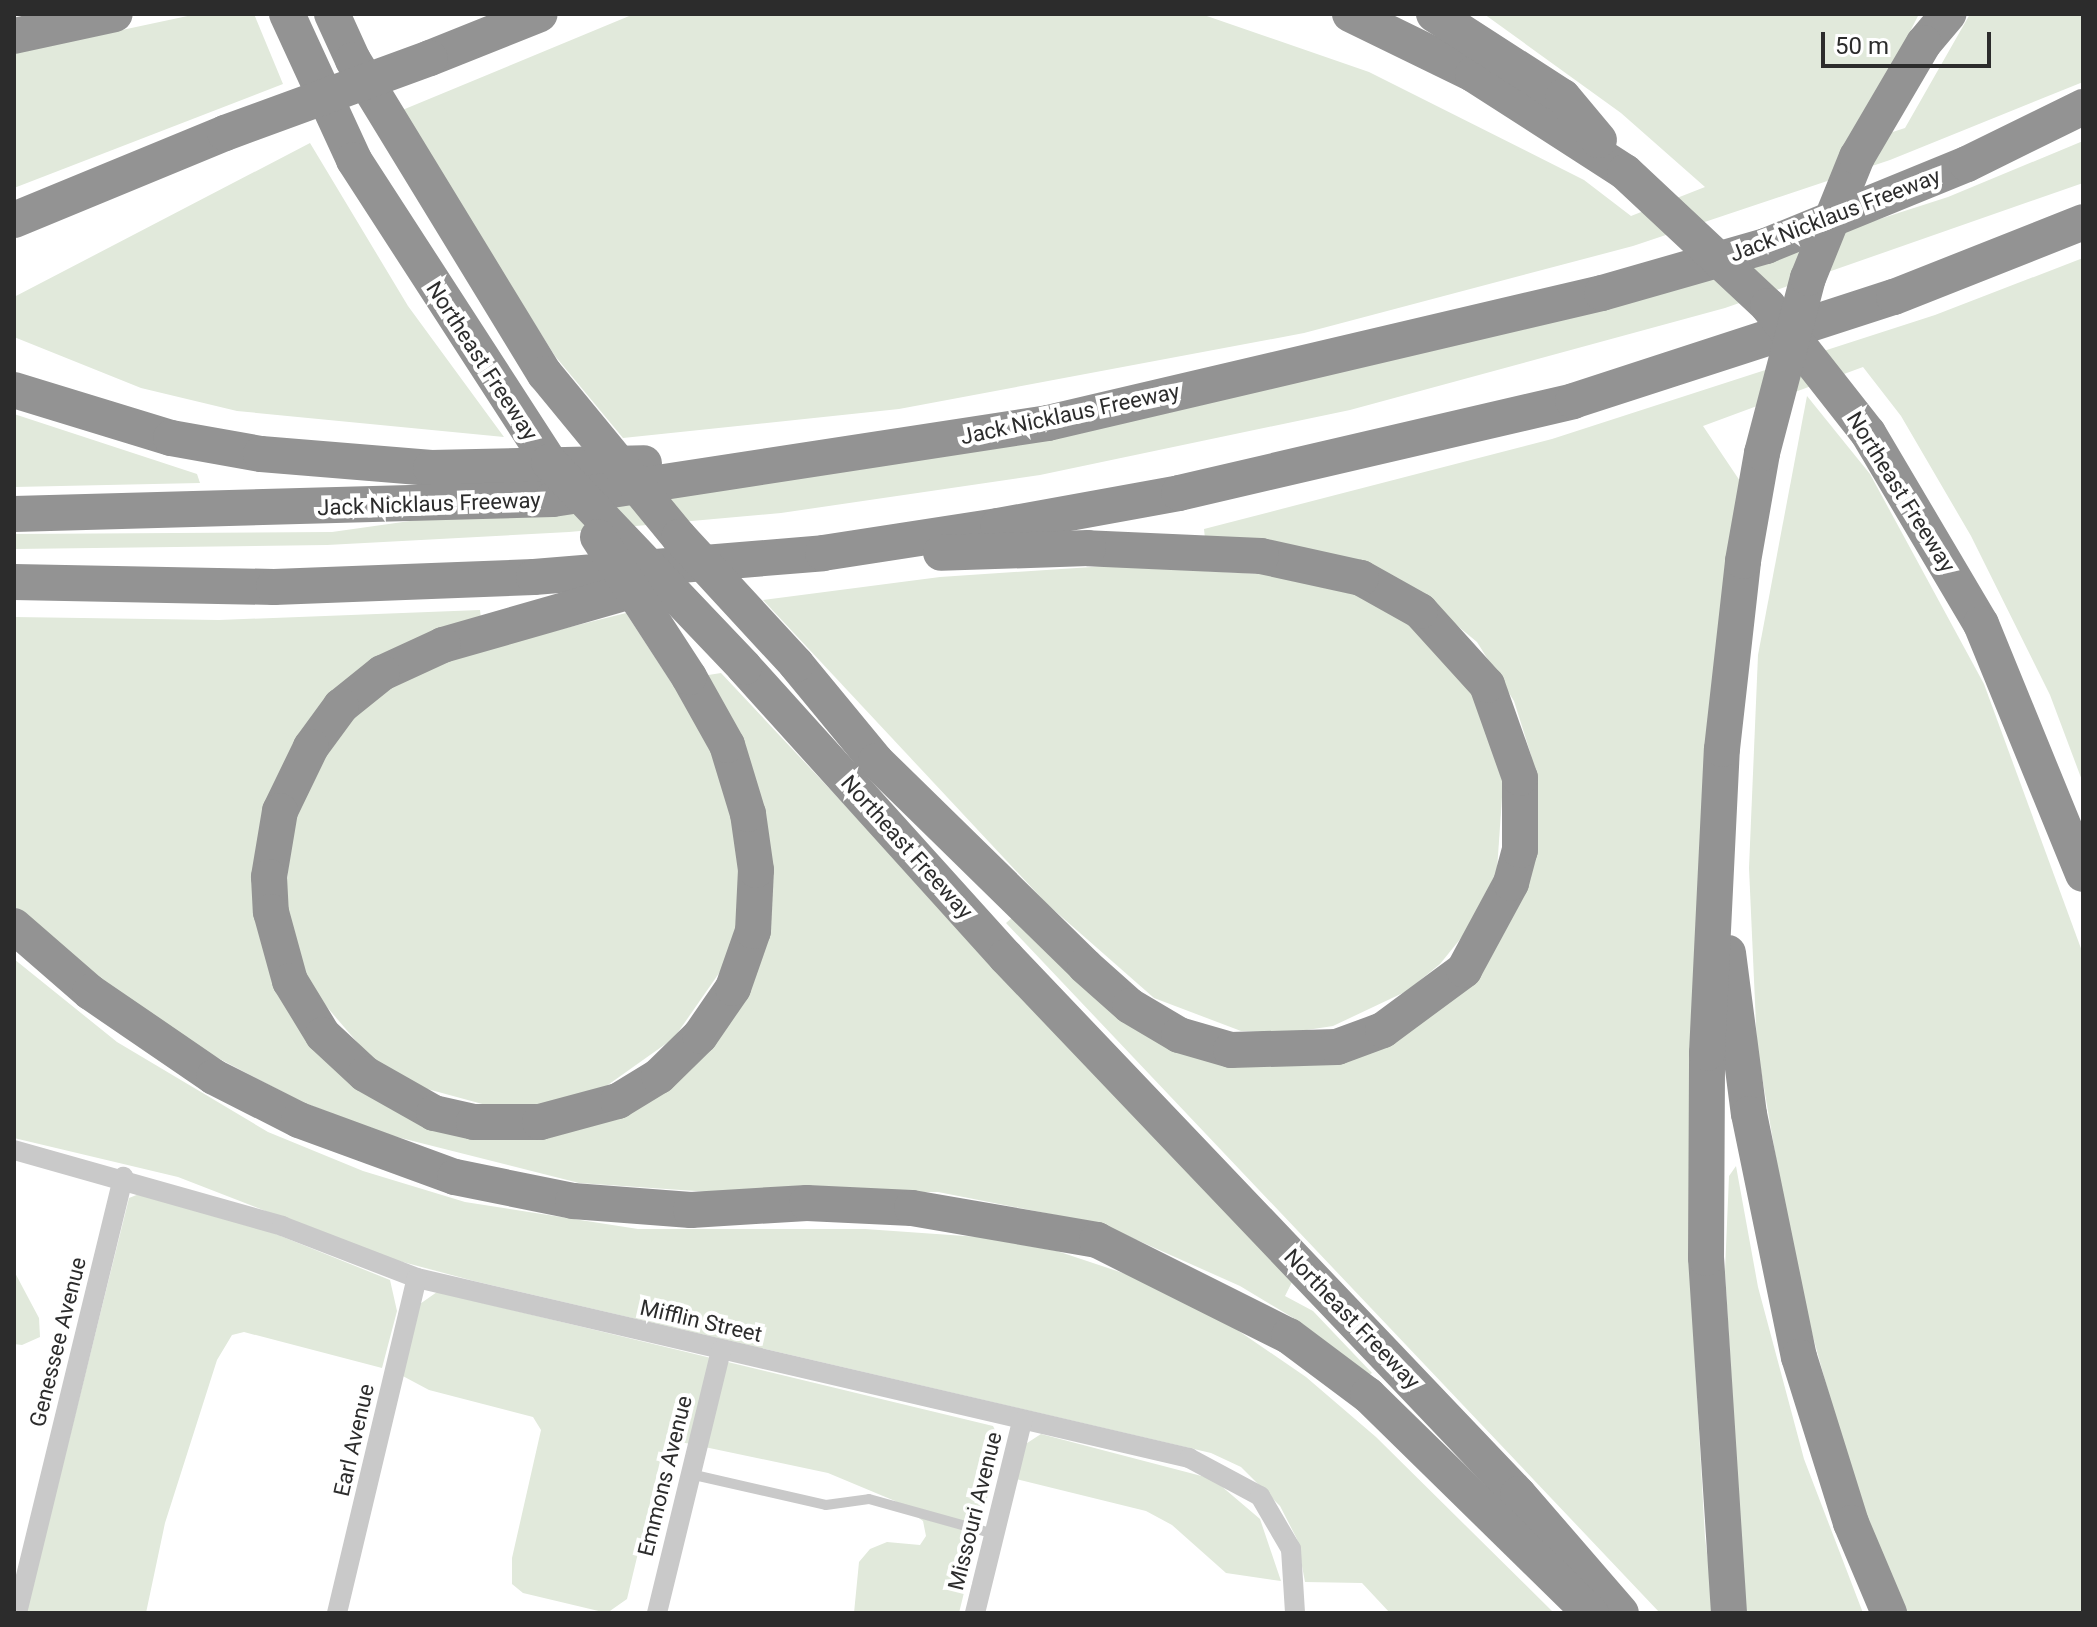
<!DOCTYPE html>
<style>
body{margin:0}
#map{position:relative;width:2097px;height:1627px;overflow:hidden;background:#fff;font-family:Roboto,sans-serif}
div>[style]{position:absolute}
.green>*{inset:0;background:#e1e9db}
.service>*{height:10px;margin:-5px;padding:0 5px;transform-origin:5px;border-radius:5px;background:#c9c9c9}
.minor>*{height:20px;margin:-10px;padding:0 10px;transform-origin:10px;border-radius:10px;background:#c9c9c9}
.motorway>*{height:36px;margin:-18px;padding:0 18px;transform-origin:18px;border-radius:18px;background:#939393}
.motorway-bridge>*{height:36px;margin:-18px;padding:0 18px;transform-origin:18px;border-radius:18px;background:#939393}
span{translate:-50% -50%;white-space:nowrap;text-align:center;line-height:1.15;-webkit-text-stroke:8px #fff;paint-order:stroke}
.street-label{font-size:22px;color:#2c2c2c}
.frame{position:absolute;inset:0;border:16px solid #2c2c2c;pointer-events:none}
.scale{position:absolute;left:1821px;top:32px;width:170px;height:36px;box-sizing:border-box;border:4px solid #2c2c2c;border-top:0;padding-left:10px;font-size:24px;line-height:28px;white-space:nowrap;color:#2c2c2c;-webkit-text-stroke:6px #fff;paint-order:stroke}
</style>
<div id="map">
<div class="green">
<i style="clip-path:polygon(197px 14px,254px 14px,283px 84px,14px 188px,14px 53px)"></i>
<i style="clip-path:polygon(634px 14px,1201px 14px,1369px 72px,1584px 180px,1631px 216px,1705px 187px,1621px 113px,1484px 14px,1919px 14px,1852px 145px,1905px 128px,1970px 14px,2083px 14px,2083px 82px,1890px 160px,1633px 246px,1304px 333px,899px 409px,623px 438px,555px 356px,400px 111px)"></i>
<i style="clip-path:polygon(2083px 141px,2083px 183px,1725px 308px,1350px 410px,1040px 475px,781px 513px,569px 532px,327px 545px,14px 549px,14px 534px,332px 532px,1154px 416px,1603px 308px,1948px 197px)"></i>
<i style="clip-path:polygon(310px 143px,408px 306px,504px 437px,237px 411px,141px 388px,14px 337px,14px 297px)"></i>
<i style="clip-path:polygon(2083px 258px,2083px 783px,2050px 695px,1971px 536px,1901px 416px,1863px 367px,1703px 426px,1742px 484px,1690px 1268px,1705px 1538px,1715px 1613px,1660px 1613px,1006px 923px,1014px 916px,1234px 1061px,1444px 1003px,1537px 812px,1531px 755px,1514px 701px,1477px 642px,1409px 586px,1205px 539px,1204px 529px,1552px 439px,1935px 315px)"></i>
<i style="clip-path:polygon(1807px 396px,1870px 474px,1984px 684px,2083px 954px,2083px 1613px,1904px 1613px,1856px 1493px,1796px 1275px,1757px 1047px,1749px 868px,1758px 655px)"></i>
<i style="clip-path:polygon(14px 414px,197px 474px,200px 483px,14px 487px)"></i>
<i style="clip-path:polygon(1107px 566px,1299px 576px,1363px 594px,1414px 621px,1476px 698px,1503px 783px,1497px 870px,1474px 922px,1440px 964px,1407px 991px,1333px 1026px,1287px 1033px,1241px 1031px,1154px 998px,1047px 904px,763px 600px,940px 577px)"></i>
<i style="clip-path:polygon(480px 610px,481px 619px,287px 759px,274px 970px,419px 1118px,622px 1110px,765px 928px,702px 676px,721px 673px,1292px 1282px,1285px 1296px,1313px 1311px,1372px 1373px,1367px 1376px,1300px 1322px,1240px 1286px,1101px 1224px,938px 1192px,710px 1192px,579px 1183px,389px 1135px,302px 1102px,191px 1044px,126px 1002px,14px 906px,14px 617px,219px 620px)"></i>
<i style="clip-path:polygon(626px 613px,709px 740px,738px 828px,742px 919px,724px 966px,674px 1038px,605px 1087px,544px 1104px,497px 1108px,409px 1084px,375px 1063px,308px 985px,285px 900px,294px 811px,346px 722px,381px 692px,462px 654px)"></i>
<i style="clip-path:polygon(14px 959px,117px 1042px,268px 1132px,363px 1171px,465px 1202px,638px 1229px,865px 1229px,979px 1237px,1057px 1251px,1144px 1280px,1230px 1325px,1306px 1377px,1376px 1437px,1554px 1613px,1390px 1613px,1362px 1583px,1305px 1582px,1297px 1539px,1280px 1506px,1241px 1467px,1211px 1453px,474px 1281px,384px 1257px,178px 1177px,14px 1138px)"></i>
<i style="clip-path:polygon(1736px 1166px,1758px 1287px,1804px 1459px,1863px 1613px,1745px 1613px,1725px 1271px,1729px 1176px)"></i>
<i style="clip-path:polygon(144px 1192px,226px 1214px,390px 1280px,397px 1311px,382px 1368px,244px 1332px,232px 1335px,217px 1360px,165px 1523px,146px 1613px,26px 1613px,129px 1198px)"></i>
<i style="clip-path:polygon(14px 1271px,39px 1318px,40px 1337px,22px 1345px,14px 1344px)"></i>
<i style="clip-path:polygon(437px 1292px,993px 1426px,1001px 1442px,959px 1613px,854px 1613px,859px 1562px,870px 1549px,887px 1542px,920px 1545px,926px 1536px,923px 1521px,895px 1501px,828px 1473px,676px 1441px,662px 1453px,627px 1599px,607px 1613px,523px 1593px,512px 1584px,512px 1558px,541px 1430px,533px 1417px,429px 1390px,399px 1374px,417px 1306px)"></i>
<i style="clip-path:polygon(1041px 1434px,1213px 1479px,1260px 1519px,1281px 1581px,1226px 1573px,1172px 1525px,1146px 1511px,1012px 1478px,1021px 1447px)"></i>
</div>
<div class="service">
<i style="left:690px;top:1474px;width:139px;rotate:12.8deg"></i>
<i style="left:826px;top:1505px;width:43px;rotate:-7.9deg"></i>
<i style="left:869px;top:1499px;width:130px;rotate:15.6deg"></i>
</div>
<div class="minor">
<i style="left:14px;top:1150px;width:279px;rotate:15.8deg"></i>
<i style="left:282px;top:1226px;width:145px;rotate:21.1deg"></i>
<i style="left:417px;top:1278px;width:793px;rotate:13.12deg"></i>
<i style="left:1189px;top:1458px;width:81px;rotate:28.2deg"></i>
<i style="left:1260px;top:1496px;width:61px;rotate:59.7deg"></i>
<i style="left:1291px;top:1549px;width:64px;rotate:86.4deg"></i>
<i style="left:17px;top:1613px;width:449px;rotate:-76.3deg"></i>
<i style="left:337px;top:1613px;width:344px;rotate:-76.6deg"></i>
<i style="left:657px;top:1613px;width:271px;rotate:-76.3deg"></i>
<i style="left:975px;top:1613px;width:198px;rotate:-76.2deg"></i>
</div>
<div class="motorway">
<i style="left:287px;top:14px;width:161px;rotate:65.3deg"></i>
<i style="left:354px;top:160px;width:359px;rotate:57.1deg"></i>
<i style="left:332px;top:14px;width:51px;rotate:65.5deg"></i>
<i style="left:353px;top:60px;width:368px;rotate:58.6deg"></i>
<i style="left:1350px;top:14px;width:137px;rotate:26deg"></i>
<i style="left:1473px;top:74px;width:181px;rotate:32.8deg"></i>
<i style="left:1434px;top:14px;width:153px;rotate:32.8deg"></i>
<i style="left:1563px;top:97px;width:56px;rotate:50.1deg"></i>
<i style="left:14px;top:36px;width:103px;rotate:-12.3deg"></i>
<i style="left:1924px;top:43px;width:38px;rotate:-50deg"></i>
<i style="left:430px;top:58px;width:118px;rotate:-21.8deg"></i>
<i style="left:14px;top:220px;width:228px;rotate:-22.4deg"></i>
<i style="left:14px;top:390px;width:164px;rotate:17deg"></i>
<i style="left:171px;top:438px;width:91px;rotate:10.1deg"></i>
<i style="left:261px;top:454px;width:171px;rotate:4.7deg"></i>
<i style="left:431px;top:468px;width:213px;rotate:-1.3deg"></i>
<i style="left:1868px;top:433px;width:222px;rotate:59.4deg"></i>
<i style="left:1981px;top:624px;width:270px;rotate:67.8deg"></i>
<i style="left:14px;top:514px;width:539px;rotate:-1.59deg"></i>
<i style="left:553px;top:499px;width:501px;rotate:-8.73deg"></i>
<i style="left:1048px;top:423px;width:569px;rotate:-13.21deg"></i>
<i style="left:1602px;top:293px;width:171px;rotate:-16deg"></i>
<i style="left:1766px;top:246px;width:217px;rotate:-22.2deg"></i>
<i style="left:1967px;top:164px;width:129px;rotate:-26.2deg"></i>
<i style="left:14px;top:582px;width:260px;rotate:1.1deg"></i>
<i style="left:274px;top:587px;width:260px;rotate:-2.2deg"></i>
<i style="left:534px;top:577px;width:290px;rotate:-4.7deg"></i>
<i style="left:823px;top:553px;width:177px;rotate:-8.8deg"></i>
<i style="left:998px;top:526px;width:184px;rotate:-10.3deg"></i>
<i style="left:1179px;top:493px;width:405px;rotate:-13.1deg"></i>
<i style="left:1573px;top:401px;width:337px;rotate:-18deg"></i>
<i style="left:1894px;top:297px;width:203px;rotate:-21.6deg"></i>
<i style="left:659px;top:583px;width:225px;rotate:164deg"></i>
<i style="left:443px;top:645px;width:67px;rotate:155.3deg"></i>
<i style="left:382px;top:673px;width:53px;rotate:141.2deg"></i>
<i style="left:341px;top:706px;width:51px;rotate:126.2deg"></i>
<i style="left:311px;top:747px;width:71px;rotate:115.8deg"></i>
<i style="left:280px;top:811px;width:67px;rotate:99.5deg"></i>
<i style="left:269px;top:877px;width:35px;rotate:87deg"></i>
<i style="left:271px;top:912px;width:72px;rotate:74.6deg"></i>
<i style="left:290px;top:981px;width:63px;rotate:58.6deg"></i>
<i style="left:323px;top:1035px;width:57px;rotate:42.9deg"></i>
<i style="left:365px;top:1074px;width:79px;rotate:29.5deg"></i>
<i style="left:434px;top:1113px;width:41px;rotate:12.7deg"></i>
<i style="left:474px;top:1122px;width:66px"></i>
<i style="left:540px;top:1122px;width:81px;rotate:-15.1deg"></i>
<i style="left:618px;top:1101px;width:48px;rotate:-31.4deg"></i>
<i style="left:659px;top:1076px;width:57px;rotate:-44.3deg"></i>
<i style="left:700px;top:1036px;width:58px;rotate:-55.5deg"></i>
<i style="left:733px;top:988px;width:60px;rotate:-70.7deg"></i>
<i style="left:753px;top:931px;width:61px;rotate:-87.2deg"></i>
<i style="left:756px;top:870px;width:57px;rotate:-98.1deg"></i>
<i style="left:748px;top:814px;width:72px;rotate:-106.9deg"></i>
<i style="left:727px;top:745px;width:78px;rotate:-119.2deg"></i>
<i style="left:796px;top:664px;width:126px;rotate:50.5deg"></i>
<i style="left:876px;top:761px;width:293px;rotate:44.4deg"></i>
<i style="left:1085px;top:966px;width:60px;rotate:41.6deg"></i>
<i style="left:1130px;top:1006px;width:57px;rotate:30.6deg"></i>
<i style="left:1179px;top:1035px;width:54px;rotate:16.1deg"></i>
<i style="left:1231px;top:1050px;width:106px;rotate:-1.6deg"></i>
<i style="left:1337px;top:1047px;width:49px;rotate:-20.3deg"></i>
<i style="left:1383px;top:1030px;width:101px;rotate:-36.5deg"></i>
<i style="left:1464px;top:970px;width:99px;rotate:-61.6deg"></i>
<i style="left:1511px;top:883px;width:34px;rotate:-75deg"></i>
<i style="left:1520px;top:850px;width:72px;rotate:-90deg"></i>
<i style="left:1520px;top:778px;width:99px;rotate:-109.5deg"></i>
<i style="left:1487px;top:685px;width:100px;rotate:-132.2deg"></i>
<i style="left:1420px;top:611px;width:68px;rotate:-150.8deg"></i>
<i style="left:1361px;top:578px;width:102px;rotate:-167.6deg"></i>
<i style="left:1261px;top:556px;width:173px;rotate:-177.4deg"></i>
<i style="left:1088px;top:548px;width:147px;rotate:178.1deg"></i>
<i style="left:744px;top:667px;width:391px;rotate:47.9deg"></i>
<i style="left:1006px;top:957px;width:742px;rotate:46.37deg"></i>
<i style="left:1518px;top:1494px;width:157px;rotate:49.1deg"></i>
<i style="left:14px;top:926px;width:101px;rotate:41deg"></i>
<i style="left:90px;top:992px;width:150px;rotate:34.4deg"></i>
<i style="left:214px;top:1077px;width:95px;rotate:26.8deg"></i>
<i style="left:299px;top:1120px;width:166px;rotate:20.1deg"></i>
<i style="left:455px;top:1177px;width:120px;rotate:11.5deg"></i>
<i style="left:573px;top:1201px;width:118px;rotate:4.4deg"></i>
<i style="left:691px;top:1210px;width:116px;rotate:-3.5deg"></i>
<i style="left:807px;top:1203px;width:105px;rotate:2.7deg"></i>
<i style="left:912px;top:1208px;width:188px;rotate:9.8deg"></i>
<i style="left:1097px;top:1240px;width:215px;rotate:26.6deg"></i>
<i style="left:1289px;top:1336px;width:99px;rotate:36.8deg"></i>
<i style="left:1368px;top:1395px;width:312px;rotate:44.4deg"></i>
<i style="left:1728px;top:953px;width:162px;rotate:82.6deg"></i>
<i style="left:1749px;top:1114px;width:248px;rotate:78.4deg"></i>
<i style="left:1799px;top:1357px;width:174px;rotate:72.6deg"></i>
<i style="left:1851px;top:1523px;width:98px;rotate:67.1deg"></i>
<i style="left:1729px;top:1613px;width:356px;rotate:-93.7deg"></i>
<i style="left:1706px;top:1258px;width:205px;rotate:-89.7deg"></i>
<i style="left:1707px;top:1053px;width:304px;rotate:-87.2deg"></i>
<i style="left:1722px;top:749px;width:189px;rotate:-83.6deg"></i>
</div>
<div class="motorway-bridge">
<i style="left:225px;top:133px;width:218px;rotate:-20.1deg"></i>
<i style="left:1625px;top:172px;width:196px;rotate:43.1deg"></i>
<i style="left:1768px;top:306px;width:162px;rotate:51.8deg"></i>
<i style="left:545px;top:374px;width:211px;rotate:50.6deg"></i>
<i style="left:679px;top:537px;width:173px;rotate:47.3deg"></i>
<i style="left:549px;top:462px;width:283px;rotate:46.4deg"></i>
<i style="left:598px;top:537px;width:167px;rotate:57deg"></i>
<i style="left:1743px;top:561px;width:110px;rotate:-80deg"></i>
<i style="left:1762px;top:453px;width:181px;rotate:-75.3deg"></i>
<i style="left:1808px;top:278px;width:131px;rotate:-68deg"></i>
<i style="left:1857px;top:157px;width:132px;rotate:-59.6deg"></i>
</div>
<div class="street-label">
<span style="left:1835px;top:215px;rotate:-21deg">Jack Nicklaus Freeway</span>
<span style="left:482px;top:361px;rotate:57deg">Northeast Freeway</span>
<span style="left:1070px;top:414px;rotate:-12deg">Jack Nicklaus Freeway</span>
<span style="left:1901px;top:492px;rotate:58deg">Northeast Freeway</span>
<span style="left:429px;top:504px;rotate:-2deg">Jack Nicklaus Freeway</span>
<span style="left:907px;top:847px;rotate:48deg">Northeast Freeway</span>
<span style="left:1352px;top:1319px;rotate:46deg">Northeast Freeway</span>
<span style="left:701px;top:1321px;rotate:13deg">Mifflin Street</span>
<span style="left:58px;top:1342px;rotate:-76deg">Genessee Avenue</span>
<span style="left:354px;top:1440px;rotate:-77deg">Earl Avenue</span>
<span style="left:665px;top:1476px;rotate:-76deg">Emmons Avenue</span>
<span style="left:975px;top:1511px;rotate:-76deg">Missouri Avenue</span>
</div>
<div class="frame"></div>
<div class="scale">50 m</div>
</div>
